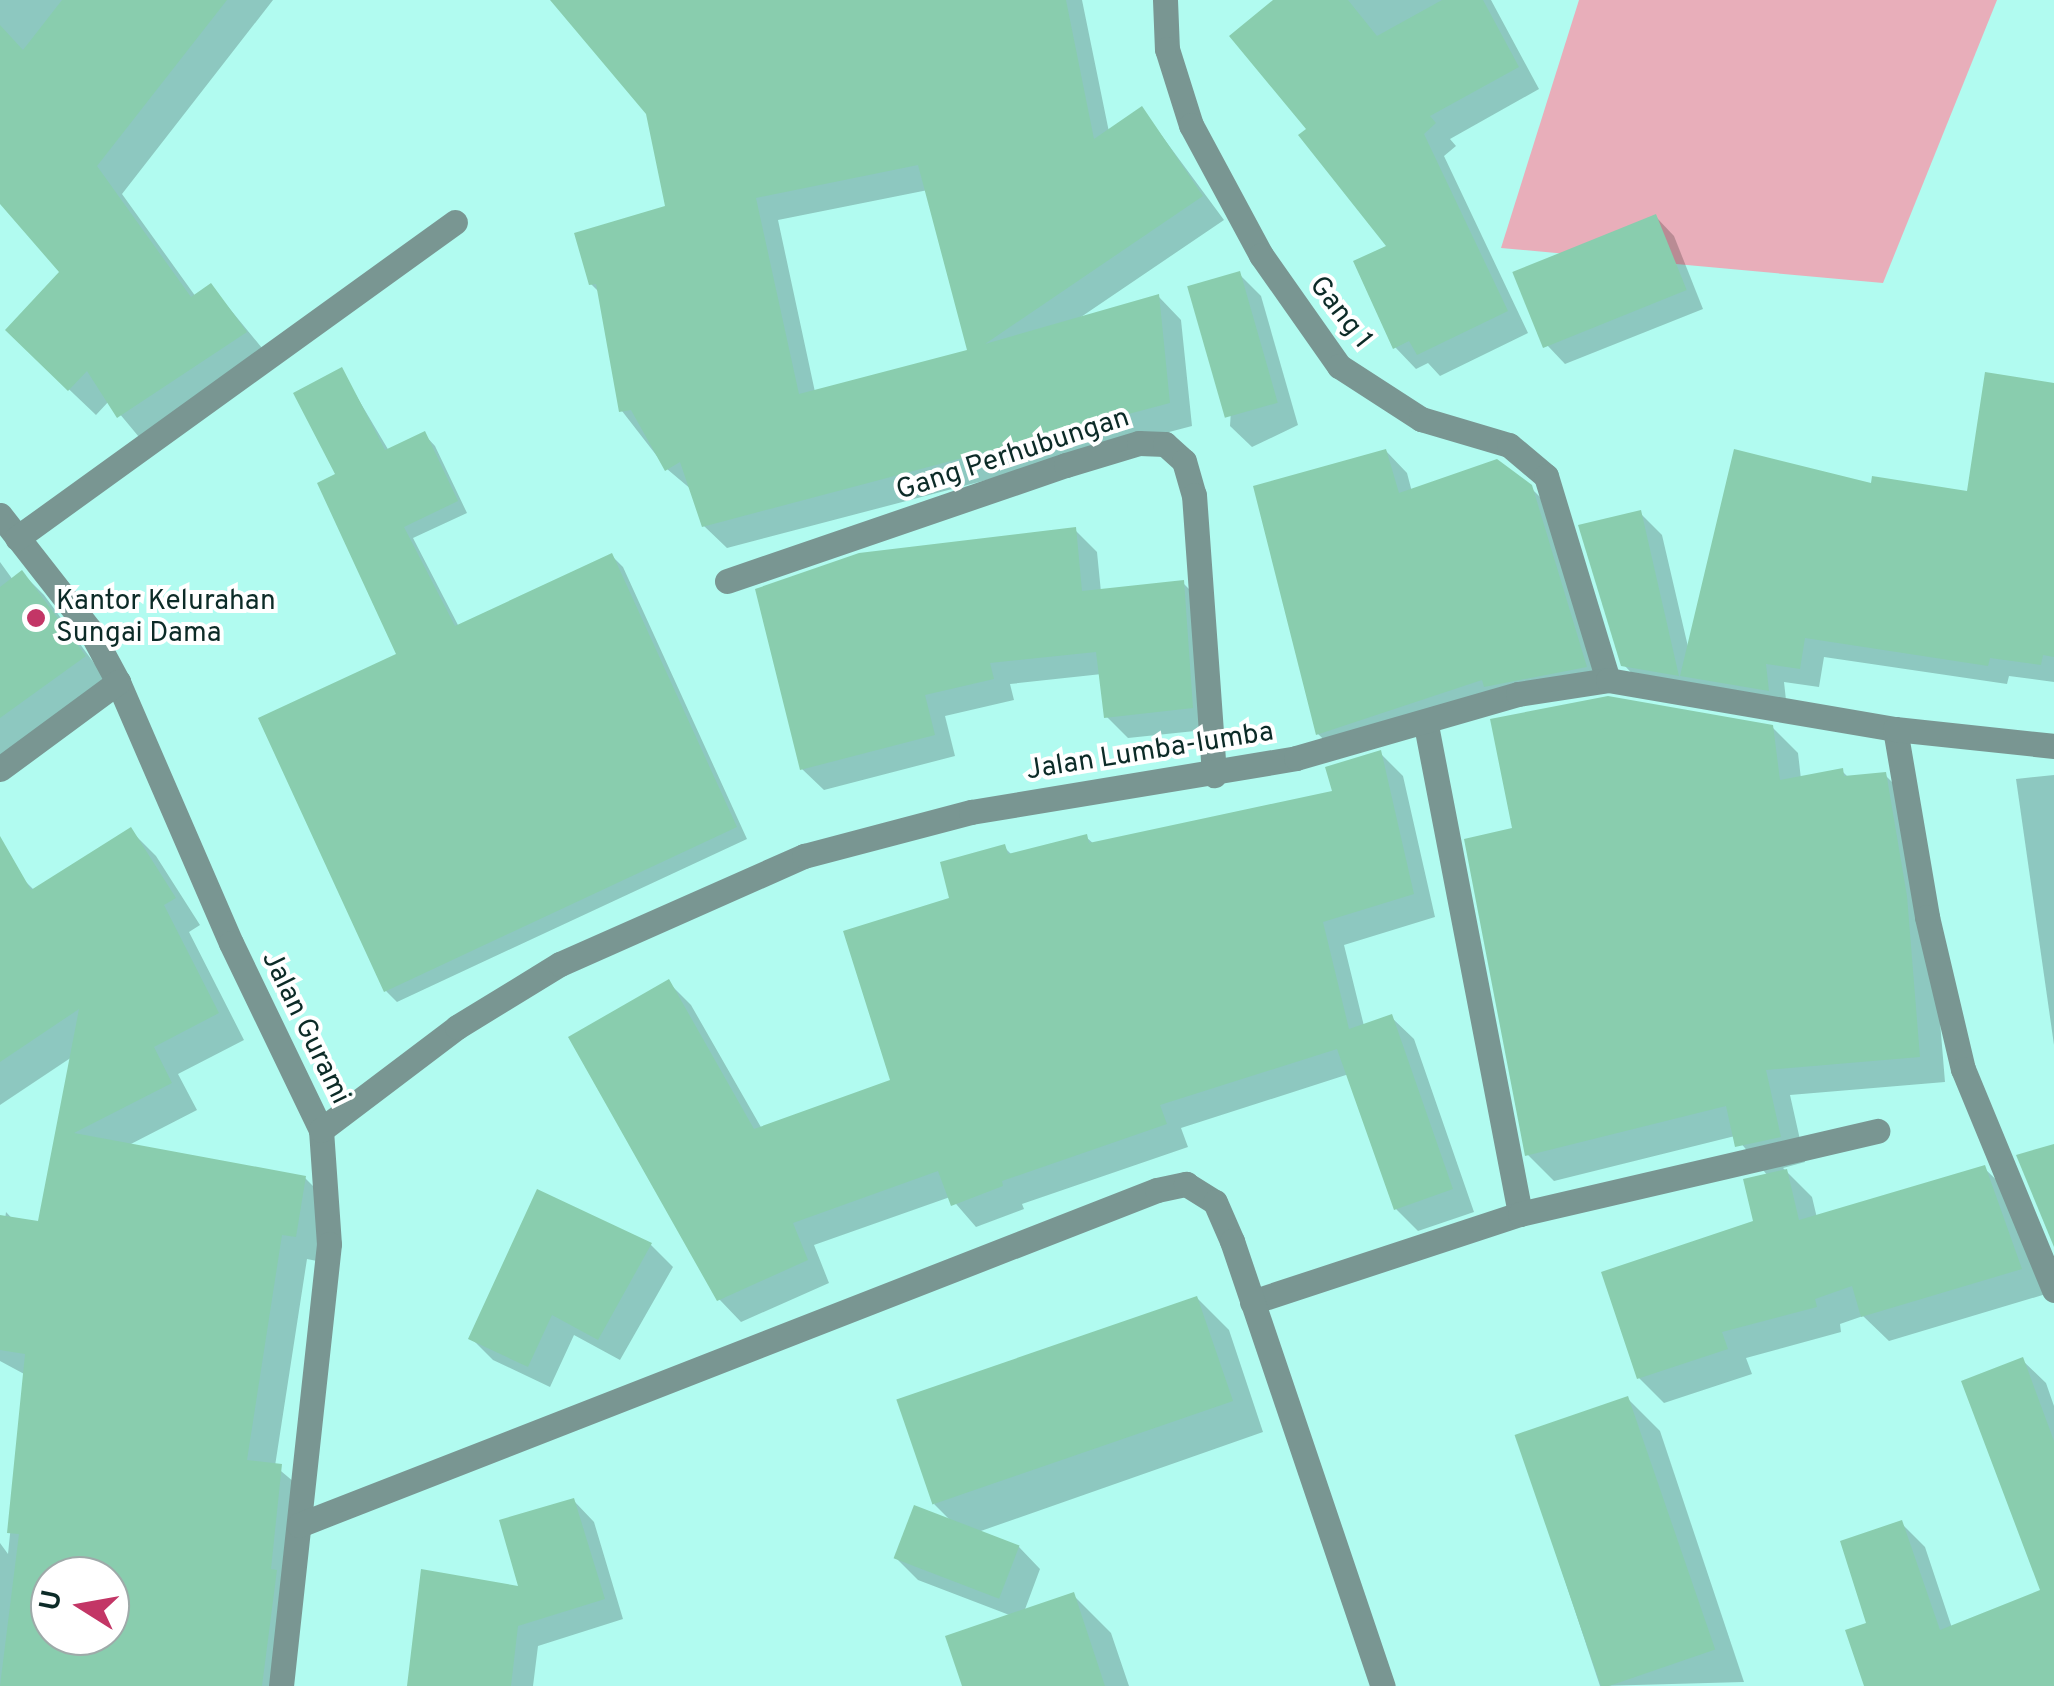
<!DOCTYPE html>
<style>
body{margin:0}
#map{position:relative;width:2054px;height:1686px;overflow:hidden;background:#b1fbf0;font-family:Overpass,sans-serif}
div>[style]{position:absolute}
.green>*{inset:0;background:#e8aeba}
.shadow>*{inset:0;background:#0003}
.building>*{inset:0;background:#89cdae;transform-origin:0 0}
.minor>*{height:25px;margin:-12.5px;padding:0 12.5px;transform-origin:12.5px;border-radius:12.5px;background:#799692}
.dots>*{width:28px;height:28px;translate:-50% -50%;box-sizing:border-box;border:5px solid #fff;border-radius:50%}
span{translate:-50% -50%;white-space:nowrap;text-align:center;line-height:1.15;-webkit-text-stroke:8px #fff;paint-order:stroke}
.street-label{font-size:28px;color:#0c2b27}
.poi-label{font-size:28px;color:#0c2b27}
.left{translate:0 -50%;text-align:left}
.north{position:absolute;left:30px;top:1556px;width:100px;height:100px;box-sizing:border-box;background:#fff;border:2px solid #9eaaa9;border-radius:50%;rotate:281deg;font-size:28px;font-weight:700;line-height:40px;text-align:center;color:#0c2b27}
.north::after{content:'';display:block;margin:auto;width:35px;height:45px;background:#c33666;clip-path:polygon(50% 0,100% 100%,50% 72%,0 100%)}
</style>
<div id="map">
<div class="green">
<i style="clip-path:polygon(1579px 0,1997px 0,1883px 283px,1501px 248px)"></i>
</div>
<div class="shadow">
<i style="clip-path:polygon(0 0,273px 0,122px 194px,196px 297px,211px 286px,271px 359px,144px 443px,109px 401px,96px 415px,34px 356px,62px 272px,0 200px)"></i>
<i style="clip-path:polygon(evenodd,556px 0,1082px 0,1109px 132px,1142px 109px,1224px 220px,1078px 319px,1159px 297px,1181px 320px,1192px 426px,727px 548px,704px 526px,692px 490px,667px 469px,622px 411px,600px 293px,591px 284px,668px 208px,648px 113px,556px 0,928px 190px,970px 352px,815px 392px,778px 220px,928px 190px)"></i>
<i style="clip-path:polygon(1277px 0,1491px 0,1539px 89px,1450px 139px,1456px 146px,1444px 156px,1528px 333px,1440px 376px,1428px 363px,1416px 369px,1395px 347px,1390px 247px,1309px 129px)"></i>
<i style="clip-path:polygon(1656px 217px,1674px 236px,1703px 309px,1565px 364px,1547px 345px)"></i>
<i style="clip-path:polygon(1239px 274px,1261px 296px,1298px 425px,1252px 447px,1230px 426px)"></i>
<i style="clip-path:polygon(341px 370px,389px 451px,424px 434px,435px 446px,467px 513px,413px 538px,459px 627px,612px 556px,623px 567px,747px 839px,397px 1002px,386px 991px,399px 655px,339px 475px)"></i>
<i style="clip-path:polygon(2054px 385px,2054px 682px,2009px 676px,2007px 684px,1824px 657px,1819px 687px,1784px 682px,1787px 709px,1645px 687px,1623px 664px,1640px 513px,1662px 535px,1689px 651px,1873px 486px,1969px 494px)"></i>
<i style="clip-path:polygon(1386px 451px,1407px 473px,1412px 492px,1530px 487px,1552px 509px,1607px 688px,1507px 707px,1340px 755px,1318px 734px)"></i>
<i style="clip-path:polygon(1075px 530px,1097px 552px,1101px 592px,1183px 583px,1205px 605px,1214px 729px,1128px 738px,1106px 716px,1102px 674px,1010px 684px,1014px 700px,945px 716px,955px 756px,824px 790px,802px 769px)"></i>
<i style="clip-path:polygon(0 562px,13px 580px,22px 573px,44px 595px,105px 678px,0 757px)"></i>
<i style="clip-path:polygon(1772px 727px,1798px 753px,1801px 779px,1842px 771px,1849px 778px,1885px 775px,1911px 801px,1932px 924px,1945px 1082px,1790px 1095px,1805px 1162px,1783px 1168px,1812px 1197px,1817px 1218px,1984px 1168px,2010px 1193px,2046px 1294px,1889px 1341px,1863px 1316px,1840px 1324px,1841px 1332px,1746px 1358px,1752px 1374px,1664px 1403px,1639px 1378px,1756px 1223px,1768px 1176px,1735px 1136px,1554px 1181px,1528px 1155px,1515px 830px)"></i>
<i style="clip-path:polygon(1380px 753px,1403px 776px,1435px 917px,1344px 945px,1364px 1026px,1391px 1017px,1414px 1039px,1474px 1212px,1418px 1231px,1396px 1209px,1349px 1074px,1181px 1128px,1188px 1147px,1022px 1204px,1024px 1209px,976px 1227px,950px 1197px,814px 1245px,829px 1283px,741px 1322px,719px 1299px,669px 983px,691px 1005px,762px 1129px,893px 1081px,952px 900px,1004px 847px,1012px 855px,1086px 837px,1095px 845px,1335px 792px)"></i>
<i style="clip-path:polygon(2054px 775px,2054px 1045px,2016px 779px)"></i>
<i style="clip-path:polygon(evenodd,130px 830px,156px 856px,200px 925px,189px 932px,244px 1040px,178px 1074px,197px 1110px,127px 1146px,305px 1178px,331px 1204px,322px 1262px,307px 1259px,275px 1466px,307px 1493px,293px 1686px,0 1686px,0 1543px,8px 1554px,26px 1375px,0 1361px,0 1255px,6px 1212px,36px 1244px,72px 1057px,0 1105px,0 892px,22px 878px,35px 891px,130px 830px,50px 1576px,110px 1576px,110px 1636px,50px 1636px,50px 1576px)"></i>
<i style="clip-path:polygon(538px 1192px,651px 1245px,673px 1267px,620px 1360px,574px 1335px,550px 1387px,493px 1360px,471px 1338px)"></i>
<i style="clip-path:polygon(1197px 1298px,1229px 1330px,1263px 1432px,978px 1532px,1019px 1547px,1040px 1569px,1024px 1612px,1073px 1595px,1111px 1633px,1129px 1686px,965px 1686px,1012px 1616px,918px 1580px,896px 1558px,952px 1522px,934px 1504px)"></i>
<i style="clip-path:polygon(2022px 1360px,2046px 1383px,2054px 1406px,2054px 1686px,1867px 1686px,1869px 1624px,1901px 1523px,1925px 1547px,1952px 1628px,2043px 1591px)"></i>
<i style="clip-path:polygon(1628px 1399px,1660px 1431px,1744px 1682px,1600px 1686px,1517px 1436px)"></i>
<i style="clip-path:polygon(574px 1501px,594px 1522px,623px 1619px,538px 1646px,533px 1686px,410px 1686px,522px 1589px)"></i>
</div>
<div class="building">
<i style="clip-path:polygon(62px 0,227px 0,97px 166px,191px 297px,211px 283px,247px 332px,117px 418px,87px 371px,68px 391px,5px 330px,59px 272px,0 204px,0 25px,23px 50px)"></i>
<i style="clip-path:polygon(evenodd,550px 0,1066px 0,1094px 139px,1142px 106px,1203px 196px,985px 344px,1159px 294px,1170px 403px,702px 527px,680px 462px,665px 471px,631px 410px,619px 412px,596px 284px,589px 285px,574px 233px,665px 206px,646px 114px,550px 0,918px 165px,967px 350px,799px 394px,756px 198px,918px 165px)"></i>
<i style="clip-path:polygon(1273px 0,1348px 0,1377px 36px,1442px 0,1483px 0,1519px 67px,1430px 116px,1436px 123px,1424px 134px,1508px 311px,1417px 355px,1409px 341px,1393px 349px,1353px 261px,1386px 246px,1298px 135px,1306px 129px,1229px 36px)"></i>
<i style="left:1656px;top:214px;width:82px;height:155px;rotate:68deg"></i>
<i style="left:1240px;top:271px;width:137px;height:55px;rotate:74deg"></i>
<i style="clip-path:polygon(342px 367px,385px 450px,425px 431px,458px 501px,404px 527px,455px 626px,612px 553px,737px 827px,384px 992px,258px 718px,396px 654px,317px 483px,335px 474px,293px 393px)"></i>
<i style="clip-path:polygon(1985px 372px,2054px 383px,2054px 657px,2043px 655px,2041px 665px,1990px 658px,1988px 666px,1805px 638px,1800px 669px,1766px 664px,1769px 691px,1680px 676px,1734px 449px,1871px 483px,1872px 476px,1967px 491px)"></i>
<i style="clip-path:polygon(1386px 449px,1399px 493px,1497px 459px,1532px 485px,1587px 667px,1484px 687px,1482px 680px,1316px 735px,1253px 486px)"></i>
<i style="clip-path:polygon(1641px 510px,1679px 676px,1621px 666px,1578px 525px)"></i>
<i style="clip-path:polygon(1076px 527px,1082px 591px,1184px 580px,1193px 708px,1104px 718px,1096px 652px,990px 663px,994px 679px,925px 695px,935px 735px,800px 770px,755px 589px,859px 553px)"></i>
<i style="clip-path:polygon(22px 570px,86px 656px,0 718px,0 587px)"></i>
<i style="clip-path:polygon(1608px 696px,1773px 725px,1780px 780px,1843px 768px,1844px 776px,1886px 772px,1907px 896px,1920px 1057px,1766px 1070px,1781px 1137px,1735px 1147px,1726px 1106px,1525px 1156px,1464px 839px,1512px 828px,1490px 719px)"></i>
<i style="clip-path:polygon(1381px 750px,1414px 894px,1323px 922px,1349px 1029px,1392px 1014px,1453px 1189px,1394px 1210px,1337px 1049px,1160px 1105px,1167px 1124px,1002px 1181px,1003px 1186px,951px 1206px,938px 1171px,793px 1223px,808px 1260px,717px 1301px,568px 1037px,669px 979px,754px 1129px,890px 1080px,843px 931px,949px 898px,940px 862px,1005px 844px,1008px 854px,1087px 834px,1089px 843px,1332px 791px,1325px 767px)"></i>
<i style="clip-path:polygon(evenodd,131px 827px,176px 898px,164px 905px,219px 1013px,154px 1047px,172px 1083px,74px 1133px,306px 1176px,296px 1237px,282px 1235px,247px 1460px,282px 1464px,271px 1569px,277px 1570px,262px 1686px,0 1686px,19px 1534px,7px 1533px,25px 1354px,0 1350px,0 1215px,38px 1221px,79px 1009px,0 1062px,0 836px,31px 890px,131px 827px,50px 1576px,110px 1576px,110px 1636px,50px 1636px,50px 1576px)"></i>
<i style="clip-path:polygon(2054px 1144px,2054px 1247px,2016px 1155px)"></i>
<i style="clip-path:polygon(1985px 1165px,2022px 1269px,1861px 1317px,1852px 1286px,1815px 1299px,1817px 1307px,1722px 1332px,1728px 1349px,1637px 1379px,1601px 1272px,1753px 1221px,1743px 1179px,1787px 1169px,1799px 1220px)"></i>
<i style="clip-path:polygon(537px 1189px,652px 1243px,598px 1340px,552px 1315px,528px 1367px,468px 1339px)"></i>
<i style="left:1197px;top:1296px;width:111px;height:318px;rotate:71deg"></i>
<i style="clip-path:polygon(2023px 1357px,2054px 1441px,2054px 1686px,1864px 1686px,1845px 1630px,1866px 1623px,1840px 1541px,1902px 1520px,1940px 1630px,2040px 1590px,1961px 1381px)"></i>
<i style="left:1628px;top:1396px;width:268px;height:120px;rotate:71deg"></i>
<i style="clip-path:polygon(574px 1498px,605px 1599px,518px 1626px,511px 1686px,407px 1686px,421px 1569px,518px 1586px,499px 1520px)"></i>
<i style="left:914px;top:1505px;width:113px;height:57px;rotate:21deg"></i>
<i style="clip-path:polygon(1074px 1592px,1105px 1686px,962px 1686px,945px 1636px)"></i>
</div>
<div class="minor">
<i style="left:1165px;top:0;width:49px;rotate:87.7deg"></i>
<i style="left:1167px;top:49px;width:80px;rotate:72.5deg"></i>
<i style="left:1191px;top:125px;width:148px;rotate:61.7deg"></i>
<i style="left:1261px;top:255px;width:136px;rotate:54.9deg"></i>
<i style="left:1339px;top:366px;width:98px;rotate:32.9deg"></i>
<i style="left:1421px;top:419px;width:92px;rotate:16.5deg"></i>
<i style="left:1509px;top:445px;width:48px;rotate:40deg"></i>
<i style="left:1546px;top:476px;width:213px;rotate:73.1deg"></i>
<i style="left:0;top:515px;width:146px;rotate:52deg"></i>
<i style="left:90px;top:630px;width:59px;rotate:61.7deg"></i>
<i style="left:118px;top:682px;width:284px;rotate:66.6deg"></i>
<i style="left:231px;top:943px;width:208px;rotate:64.3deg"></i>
<i style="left:321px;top:1130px;width:114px;rotate:86deg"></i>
<i style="left:329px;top:1244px;width:445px;rotate:96.2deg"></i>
<i style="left:17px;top:538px;width:540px;rotate:-35.81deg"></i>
<i style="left:727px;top:581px;width:358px;rotate:-18.9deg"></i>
<i style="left:1066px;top:465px;width:76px;rotate:-16.8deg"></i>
<i style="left:1139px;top:443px;width:26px;rotate:2deg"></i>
<i style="left:1165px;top:444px;width:25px;rotate:42deg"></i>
<i style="left:1184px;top:461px;width:35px;rotate:74deg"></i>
<i style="left:1194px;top:495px;width:281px;rotate:85.9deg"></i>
<i style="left:1426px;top:725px;width:498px;rotate:79.1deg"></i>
<i style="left:1895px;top:729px;width:191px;rotate:80.3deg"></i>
<i style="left:1927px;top:917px;width:156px;rotate:76.7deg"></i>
<i style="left:1963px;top:1069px;width:239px;rotate:67.6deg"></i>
<i style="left:0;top:769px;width:147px;rotate:-36.4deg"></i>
<i style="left:321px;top:1130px;width:171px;rotate:-37.1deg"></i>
<i style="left:457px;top:1027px;width:121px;rotate:-31.5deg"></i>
<i style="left:560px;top:964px;width:267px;rotate:-23.9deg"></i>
<i style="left:804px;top:856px;width:173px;rotate:-14.8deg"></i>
<i style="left:971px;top:812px;width:329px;rotate:-9.4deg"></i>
<i style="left:1296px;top:758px;width:231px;rotate:-16.1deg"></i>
<i style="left:1518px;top:694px;width:91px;rotate:-8.8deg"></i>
<i style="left:1608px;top:680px;width:291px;rotate:9.7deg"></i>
<i style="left:1895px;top:729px;width:160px;rotate:6.1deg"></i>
<i style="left:1252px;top:1302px;width:282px;rotate:-18.2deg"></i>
<i style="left:1520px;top:1214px;width:367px;rotate:-13.1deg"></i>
<i style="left:299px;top:1525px;width:921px;rotate:-21.33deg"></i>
<i style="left:1157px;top:1190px;width:30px;rotate:-12deg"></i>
<i style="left:1186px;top:1184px;width:34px;rotate:32deg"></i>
<i style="left:1215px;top:1202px;width:43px;rotate:66.4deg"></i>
<i style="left:1232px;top:1241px;width:470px;rotate:71.3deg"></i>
</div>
<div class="dots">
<i style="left:36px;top:618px;background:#c33666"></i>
</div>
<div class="street-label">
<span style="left:1340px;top:313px;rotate:52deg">Gang 1</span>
<span style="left:1013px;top:455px;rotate:-18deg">Gang Perhubungan</span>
<span style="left:1150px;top:752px;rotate:-9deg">Jalan Lumba-lumba</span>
<span style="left:305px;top:1028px;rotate:64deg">Jalan Gurami</span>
</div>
<div class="poi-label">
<span class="left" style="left:56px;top:618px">Kantor Kelurahan<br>Sungai Dama</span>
</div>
<div class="north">U</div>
</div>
